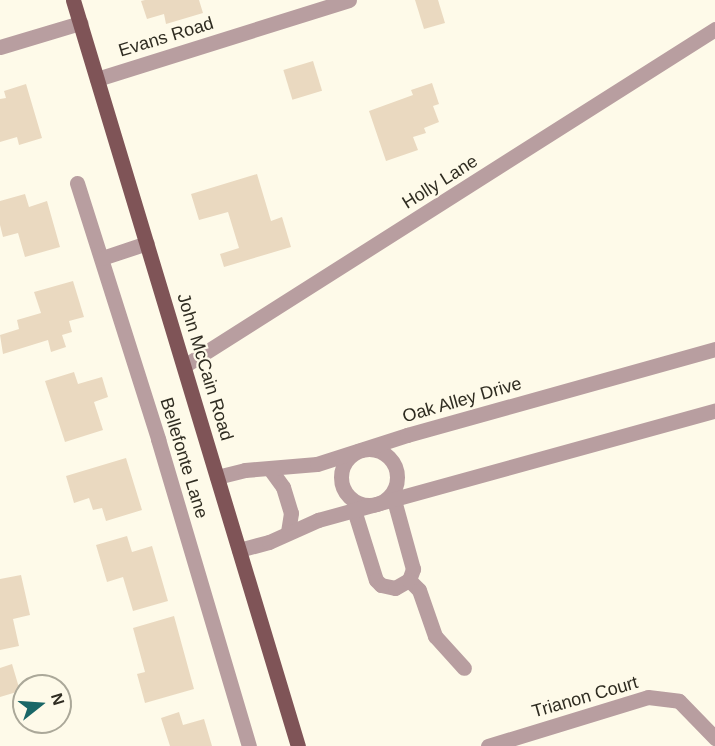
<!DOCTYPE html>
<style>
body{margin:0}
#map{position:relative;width:715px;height:746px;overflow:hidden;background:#fefae9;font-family:Helvetica,sans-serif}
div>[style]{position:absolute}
.building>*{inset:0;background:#ead9c0;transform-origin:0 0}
.minor>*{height:15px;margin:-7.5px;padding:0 7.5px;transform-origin:7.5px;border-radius:7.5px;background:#b89ea0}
.minor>.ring{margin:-7.5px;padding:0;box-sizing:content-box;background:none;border:15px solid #b89ea0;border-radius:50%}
.major>*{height:15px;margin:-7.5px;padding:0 7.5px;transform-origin:7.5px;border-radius:7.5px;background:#7f5457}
span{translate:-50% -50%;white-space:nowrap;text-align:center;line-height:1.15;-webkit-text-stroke:4.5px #fefae9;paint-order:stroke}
.street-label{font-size:18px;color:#2f2c21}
.north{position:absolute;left:12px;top:674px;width:60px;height:60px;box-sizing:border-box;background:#fefae9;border:2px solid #aba899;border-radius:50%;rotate:73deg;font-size:16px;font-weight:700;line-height:24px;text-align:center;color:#2f2c21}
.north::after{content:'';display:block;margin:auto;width:21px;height:27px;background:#1a6767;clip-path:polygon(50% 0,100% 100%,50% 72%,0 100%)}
</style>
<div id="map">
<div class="building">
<i style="clip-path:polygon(145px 0,199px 0,203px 13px,166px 24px,164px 14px,147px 19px,141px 1px)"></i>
<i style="clip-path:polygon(415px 0,438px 0,445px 23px,424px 29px)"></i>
<i style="left:313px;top:61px;width:31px;height:31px;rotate:73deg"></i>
<i style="clip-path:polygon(432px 83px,439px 104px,433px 106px,439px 122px,424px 128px,426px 133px,413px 137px,418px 150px,386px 161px,369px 111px,413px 95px,411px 90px)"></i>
<i style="clip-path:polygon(26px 84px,42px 138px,19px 145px,17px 137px,0 142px,0 99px,6px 98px,4px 91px)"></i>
<i style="clip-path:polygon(257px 174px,271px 221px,282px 217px,291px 247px,224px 267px,220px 254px,239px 248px,228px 212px,199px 220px,191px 194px)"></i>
<i style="clip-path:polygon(25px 194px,29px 207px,47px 201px,60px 247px,25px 257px,18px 233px,3px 237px,0 225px,0 201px)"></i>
<i style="clip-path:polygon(73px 281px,84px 317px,69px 321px,72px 332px,62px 335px,66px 347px,51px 352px,48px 340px,3px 354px,0 335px,19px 329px,17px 320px,41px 313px,34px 292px)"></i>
<i style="clip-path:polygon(74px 372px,78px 384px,102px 377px,108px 397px,94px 402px,103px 430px,65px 442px,45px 381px)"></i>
<i style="clip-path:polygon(126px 458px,142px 510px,106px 521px,102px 508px,93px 510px,89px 498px,74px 503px,66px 476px)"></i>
<i style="clip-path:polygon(127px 536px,132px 552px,152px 546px,168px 601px,133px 611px,123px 577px,107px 582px,96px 545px)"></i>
<i style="clip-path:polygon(21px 575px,30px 615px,13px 619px,19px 646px,0 650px,0 579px)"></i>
<i style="clip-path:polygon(174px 616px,194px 689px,145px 703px,137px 674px,145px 672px,133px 628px)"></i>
<i style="clip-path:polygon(12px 664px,20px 691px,0 697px,0 668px)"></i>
<i style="clip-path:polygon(179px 712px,183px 725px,204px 719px,212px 746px,170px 746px,161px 718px)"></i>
</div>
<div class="minor">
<i style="left:0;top:47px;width:84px;rotate:-16.7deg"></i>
<i style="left:97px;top:79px;width:264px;rotate:-17.4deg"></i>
<i style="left:77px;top:183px;width:269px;rotate:72.4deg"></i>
<i style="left:158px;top:439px;width:320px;rotate:73.5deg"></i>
<i style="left:102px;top:258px;width:47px;rotate:-18.4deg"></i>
<i style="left:184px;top:366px;width:629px;rotate:-32.4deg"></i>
<i class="ring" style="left:341px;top:449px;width:41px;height:41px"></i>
<i style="left:270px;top:469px;width:22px;rotate:54deg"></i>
<i style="left:283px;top:487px;width:27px;rotate:73deg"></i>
<i style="left:291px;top:513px;width:20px;rotate:99deg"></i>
<i style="left:217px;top:477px;width:29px;rotate:-14deg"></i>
<i style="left:245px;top:470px;width:72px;rotate:-4.8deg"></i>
<i style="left:317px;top:464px;width:95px;rotate:-17.9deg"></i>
<i style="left:407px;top:435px;width:320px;rotate:-15.6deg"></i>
<i style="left:354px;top:510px;width:73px;rotate:72.6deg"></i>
<i style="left:376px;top:580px;width:7px;rotate:45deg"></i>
<i style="left:381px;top:585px;width:14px;rotate:12deg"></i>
<i style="left:395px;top:588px;width:16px;rotate:-30deg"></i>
<i style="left:409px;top:580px;width:12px;rotate:-70deg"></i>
<i style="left:413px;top:569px;width:72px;rotate:-105.4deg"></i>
<i style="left:239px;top:550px;width:31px;rotate:-15deg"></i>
<i style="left:269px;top:542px;width:54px;rotate:-24.2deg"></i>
<i style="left:318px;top:520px;width:412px;rotate:-15.4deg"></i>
<i style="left:409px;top:580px;width:14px;rotate:45deg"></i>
<i style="left:419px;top:590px;width:49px;rotate:70.8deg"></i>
<i style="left:435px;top:636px;width:43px;rotate:47.8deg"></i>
<i style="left:488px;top:746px;width:167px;rotate:-17deg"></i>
<i style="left:648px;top:697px;width:31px;rotate:7deg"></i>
<i style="left:679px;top:701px;width:52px;rotate:45.8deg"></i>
</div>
<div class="major">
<i style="left:73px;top:0;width:779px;rotate:73.22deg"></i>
</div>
<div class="street-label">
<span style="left:166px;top:37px;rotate:-17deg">Evans Road</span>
<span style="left:440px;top:182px;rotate:-32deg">Holly Lane</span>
<span style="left:205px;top:367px;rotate:73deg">John McCain Road</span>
<span style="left:462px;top:400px;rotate:-16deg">Oak Alley Drive</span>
<span style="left:184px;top:458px;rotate:73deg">Bellefonte Lane</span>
<span style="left:585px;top:697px;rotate:-16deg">Trianon Court</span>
</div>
<div class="north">N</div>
</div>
